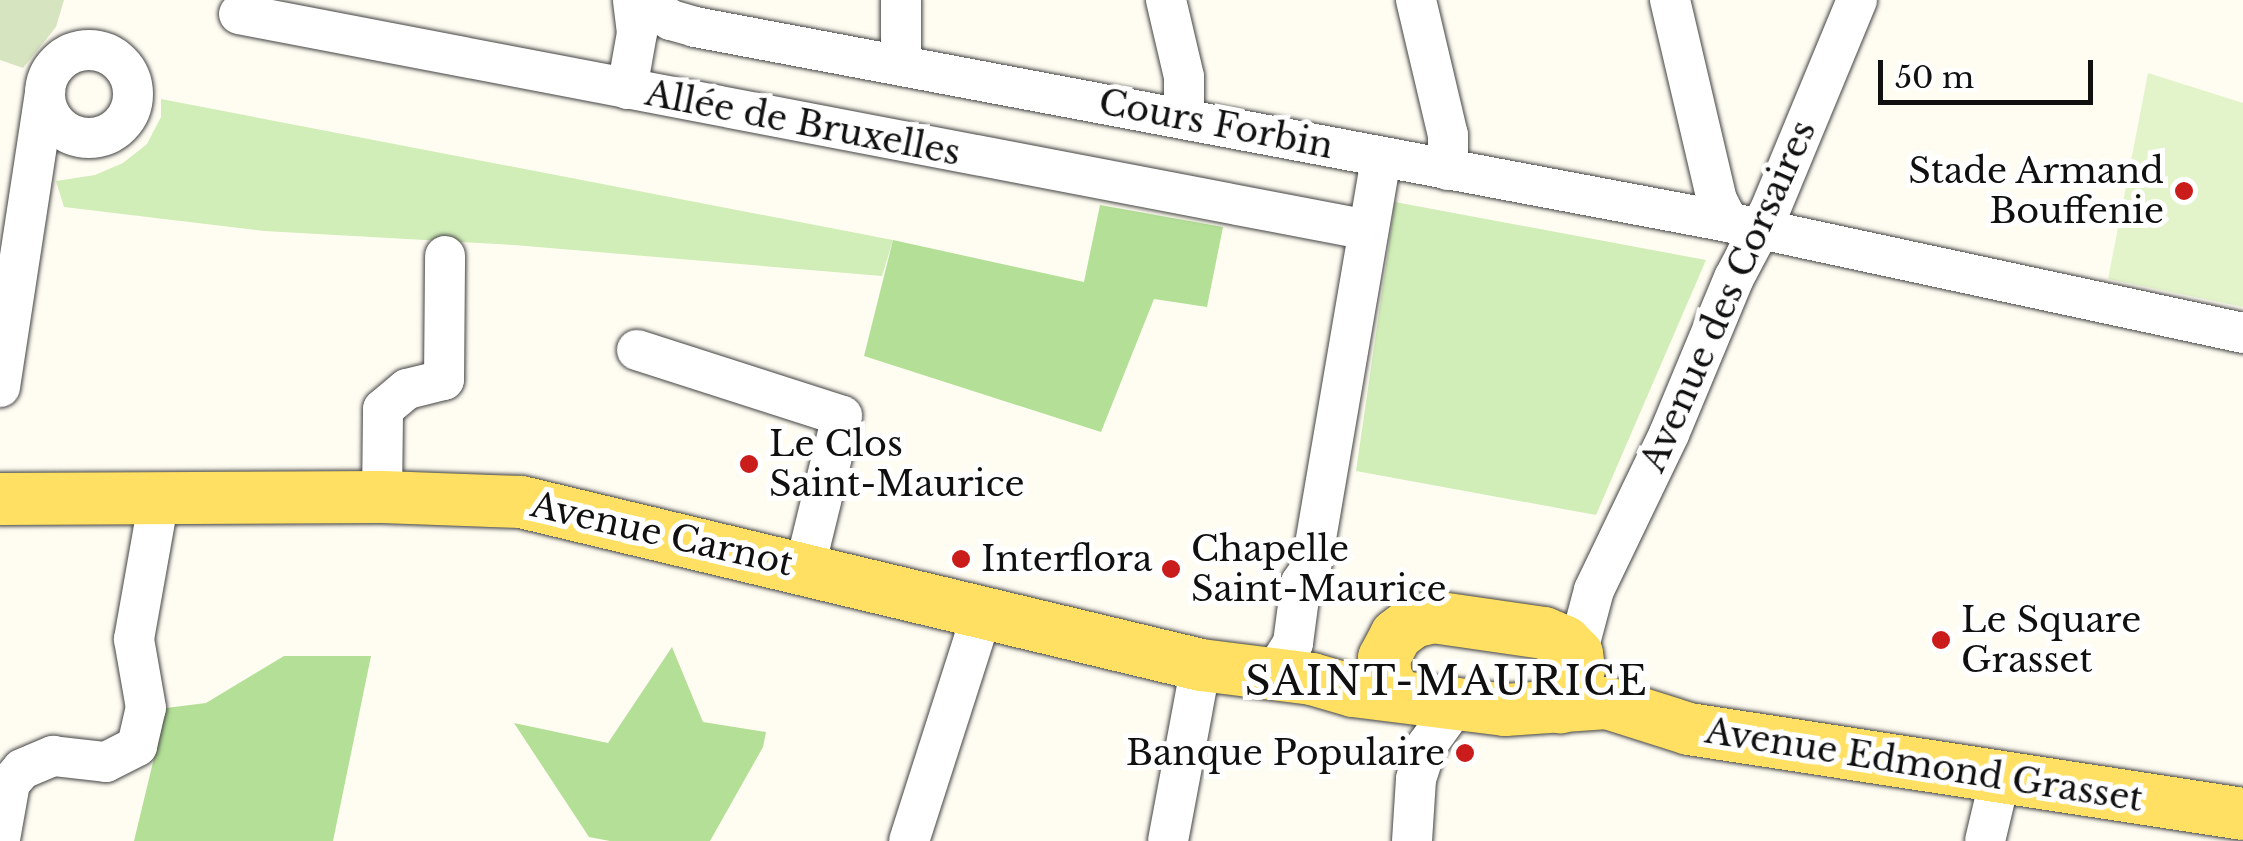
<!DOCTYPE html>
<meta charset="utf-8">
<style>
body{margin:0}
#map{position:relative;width:2243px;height:841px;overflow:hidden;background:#fffdf2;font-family:"Libre Baskerville",serif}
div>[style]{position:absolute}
.green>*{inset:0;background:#d1edb8}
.forest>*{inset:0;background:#b3df96}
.cemetery>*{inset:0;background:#d7e4c0}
.pitch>*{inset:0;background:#e3f4cb}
.roads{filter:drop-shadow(0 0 2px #434343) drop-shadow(0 0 2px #434343)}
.minor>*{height:40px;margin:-20px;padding:0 20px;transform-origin:20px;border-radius:20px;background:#fff}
.minor>.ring{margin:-20px;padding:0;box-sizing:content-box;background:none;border:40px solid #fff;border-radius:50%}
.major>*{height:52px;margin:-26px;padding:0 26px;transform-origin:26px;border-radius:26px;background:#ffe062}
.dots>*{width:28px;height:28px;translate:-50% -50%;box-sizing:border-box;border:5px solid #fff;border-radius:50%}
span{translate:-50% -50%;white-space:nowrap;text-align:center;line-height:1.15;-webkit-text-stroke:10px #fff;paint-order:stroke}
.street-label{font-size:35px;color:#101010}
.poi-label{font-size:35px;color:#101010}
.right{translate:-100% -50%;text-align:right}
.left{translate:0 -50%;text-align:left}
.quarter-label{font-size:40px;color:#101010;letter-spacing:2.5px}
.scale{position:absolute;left:1878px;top:60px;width:215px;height:45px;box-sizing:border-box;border:5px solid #101010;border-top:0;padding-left:12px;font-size:30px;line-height:35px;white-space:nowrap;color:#101010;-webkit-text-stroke:8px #fff;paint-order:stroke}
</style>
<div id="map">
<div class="green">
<i style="clip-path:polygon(161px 99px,893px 240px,882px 276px,514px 245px,264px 231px,64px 207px,56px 181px,95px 175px,123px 163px,147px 144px,161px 117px)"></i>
<i style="clip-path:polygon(1395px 202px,1706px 260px,1596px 515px,1356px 471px)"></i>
</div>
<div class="forest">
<i style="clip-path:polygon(1100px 205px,1223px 227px,1207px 307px,1154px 299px,1101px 432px,864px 356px,893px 240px,1084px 282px)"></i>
<i style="clip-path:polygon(672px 647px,703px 722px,766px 732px,763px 747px,710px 841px,610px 841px,589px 837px,514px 723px,608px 743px)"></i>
<i style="clip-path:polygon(284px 656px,371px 656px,333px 841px,134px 841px,166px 708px,206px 703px)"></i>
</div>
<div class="cemetery">
<i style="clip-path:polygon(0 0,64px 0,56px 27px,23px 68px,0 60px)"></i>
</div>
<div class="pitch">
<i style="clip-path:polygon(2148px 73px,2243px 103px,2243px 307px,2108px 279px)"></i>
</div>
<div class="roads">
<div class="minor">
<i style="left:643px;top:0;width:34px;rotate:36deg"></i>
<i style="left:671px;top:20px;width:25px;rotate:16deg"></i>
<i style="left:695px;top:27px;width:1051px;rotate:10.69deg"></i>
<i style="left:1728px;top:222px;width:527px;rotate:12.16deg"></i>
<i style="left:901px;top:0;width:65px;rotate:90deg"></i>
<i style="left:1166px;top:0;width:79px;rotate:76.8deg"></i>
<i style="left:1184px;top:77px;width:39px;rotate:90deg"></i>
<i style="left:1416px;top:0;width:139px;rotate:76.7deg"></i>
<i style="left:1448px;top:135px;width:35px;rotate:90deg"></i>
<i style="left:1670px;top:0;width:205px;rotate:76.8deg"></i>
<i style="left:1717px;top:200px;width:25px;rotate:63deg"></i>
<i style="left:239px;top:14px;width:1149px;rotate:10.83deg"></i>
<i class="ring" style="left:45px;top:50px;width:48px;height:48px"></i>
<i style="left:627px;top:89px;width:57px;rotate:-79.9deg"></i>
<i style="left:637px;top:33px;width:33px;rotate:-97deg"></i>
<i style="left:637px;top:350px;width:215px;rotate:17.8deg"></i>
<i style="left:842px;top:416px;width:155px;rotate:103.8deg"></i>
<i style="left:0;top:387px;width:297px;rotate:-81.3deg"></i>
<i style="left:382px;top:497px;width:88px;rotate:-89.3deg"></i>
<i style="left:383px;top:409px;width:31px;rotate:-40deg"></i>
<i style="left:407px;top:389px;width:38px;rotate:-14deg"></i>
<i style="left:444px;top:380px;width:124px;rotate:-89.5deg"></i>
<i style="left:1577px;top:654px;width:66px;rotate:-75.1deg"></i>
<i style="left:1594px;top:590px;width:173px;rotate:-64.3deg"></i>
<i style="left:1669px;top:434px;width:169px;rotate:-67.4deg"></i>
<i style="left:1734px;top:278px;width:77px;rotate:-62.1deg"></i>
<i style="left:1770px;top:210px;width:227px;rotate:-67.5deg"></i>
<i style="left:1273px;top:675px;width:38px;rotate:-58deg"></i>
<i style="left:1293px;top:643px;width:61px;rotate:-82.4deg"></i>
<i style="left:1301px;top:583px;width:18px;rotate:-56deg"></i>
<i style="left:1311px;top:568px;width:417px;rotate:-80.3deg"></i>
<i style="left:0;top:839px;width:57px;rotate:-79.9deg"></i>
<i style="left:10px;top:783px;width:18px;rotate:-49deg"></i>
<i style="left:22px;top:769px;width:34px;rotate:-23deg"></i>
<i style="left:53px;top:756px;width:53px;rotate:6.5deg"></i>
<i style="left:106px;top:762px;width:35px;rotate:-27deg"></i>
<i style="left:137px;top:746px;width:39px;rotate:-77deg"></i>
<i style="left:146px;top:708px;width:70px;rotate:-99.9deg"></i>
<i style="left:134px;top:639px;width:142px;rotate:-79.9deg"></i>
<i style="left:909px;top:841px;width:238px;rotate:-72.2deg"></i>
<i style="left:1168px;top:841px;width:179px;rotate:-79.4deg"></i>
<i style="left:1412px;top:841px;width:62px;rotate:-86.3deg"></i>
<i style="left:1416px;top:779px;width:36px;rotate:-72deg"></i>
<i style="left:1427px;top:745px;width:49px;rotate:-54.1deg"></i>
<i style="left:1985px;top:841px;width:65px;rotate:-76.6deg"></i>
</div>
<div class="major">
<i style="left:0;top:499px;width:382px;rotate:-0.3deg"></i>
<i style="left:382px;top:497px;width:139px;rotate:2.1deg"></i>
<i style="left:521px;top:502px;width:699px;rotate:13.48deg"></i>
<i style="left:1201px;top:665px;width:112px;rotate:7.2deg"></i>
<i style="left:1312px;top:679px;width:43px;rotate:16.3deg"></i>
<i style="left:1353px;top:691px;width:153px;rotate:7.1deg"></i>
<i style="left:1505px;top:710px;width:102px;rotate:-3.9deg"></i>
<i style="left:1607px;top:703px;width:86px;rotate:17.6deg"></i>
<i style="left:1689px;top:729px;width:560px;rotate:8.72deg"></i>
<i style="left:1397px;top:695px;width:20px;rotate:-123deg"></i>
<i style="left:1386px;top:678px;width:20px;rotate:-96deg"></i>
<i style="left:1384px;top:658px;width:26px;rotate:-62deg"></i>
<i style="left:1396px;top:635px;width:21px;rotate:-37deg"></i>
<i style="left:1413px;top:622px;width:21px;rotate:-14deg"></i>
<i style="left:1433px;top:617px;width:112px;rotate:8.2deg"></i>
<i style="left:1544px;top:633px;width:23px;rotate:23deg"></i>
<i style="left:1565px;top:642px;width:17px;rotate:45deg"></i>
<i style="left:1577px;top:654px;width:15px;rotate:82deg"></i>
<i style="left:1579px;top:669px;width:24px;rotate:107deg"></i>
<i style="left:1572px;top:692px;width:19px;rotate:126deg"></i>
</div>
</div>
<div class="dots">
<i style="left:2184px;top:191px;background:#cb1c1c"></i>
<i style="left:749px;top:464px;background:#cb1c1c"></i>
<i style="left:961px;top:559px;background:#cb1c1c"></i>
<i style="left:1171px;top:569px;background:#cb1c1c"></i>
<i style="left:1941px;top:640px;background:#cb1c1c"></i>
<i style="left:1465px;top:753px;background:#cb1c1c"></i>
</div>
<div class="street-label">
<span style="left:803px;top:123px;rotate:11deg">Allée de Bruxelles</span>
<span style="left:1216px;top:124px;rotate:11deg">Cours Forbin</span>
<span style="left:1728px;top:296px;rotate:-66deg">Avenue des Corsaires</span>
<span style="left:662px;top:534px;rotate:13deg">Avenue Carnot</span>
<span style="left:1924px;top:765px;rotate:9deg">Avenue Edmond Grasset</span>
</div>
<div class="poi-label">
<span class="right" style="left:2164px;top:191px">Stade Armand<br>Bouffenie</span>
<span class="left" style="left:769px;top:464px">Le Clos<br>Saint-Maurice</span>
<span class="left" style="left:1191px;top:569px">Chapelle<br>Saint-Maurice</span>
<span class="left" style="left:981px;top:559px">Interflora</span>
<span class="left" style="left:1961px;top:640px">Le Square<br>Grasset</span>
<span class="right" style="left:1445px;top:753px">Banque Populaire</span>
</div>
<div class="quarter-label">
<span style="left:1447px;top:681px">SAINT-MAURICE</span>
</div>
<div class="scale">50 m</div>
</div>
